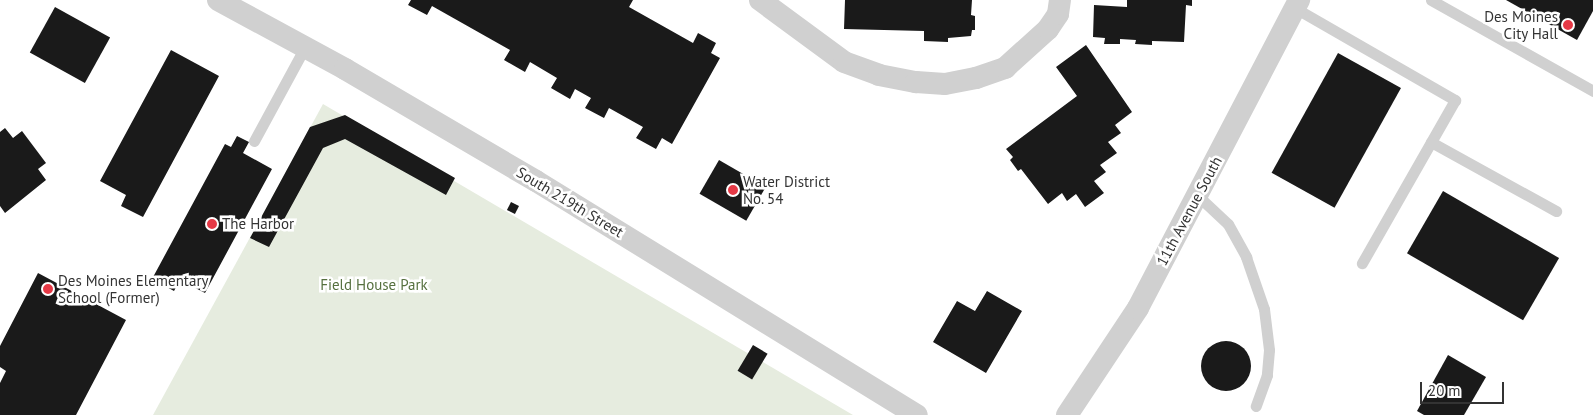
<!DOCTYPE html>
<style>
body{margin:0}
#map{position:relative;width:1593px;height:415px;overflow:hidden;background:#fff;font-family:"PT Sans",sans-serif}
div>[style]{position:absolute}
.green>*{inset:0;background:#e6ecdf}
.building>*{inset:0;background:#1a1a1a;transform-origin:0 0}
.round{border-radius:50%}
.lane>*{height:11px;margin:-5.5px;padding:0 5.5px;transform-origin:5.5px;border-radius:5.5px;background:#d0d0d0}
.street>*{height:22px;margin:-11px;padding:0 11px;transform-origin:11px;border-radius:11px;background:#d0d0d0}
.dots>*{width:14px;height:14px;translate:-50% -50%;box-sizing:border-box;border:2px solid #fff;border-radius:50%}
span{translate:-50% -50%;white-space:nowrap;text-align:center;line-height:1.15;-webkit-text-stroke:5px #fff;paint-order:stroke}
.poi-label{font-size:15px;color:#333}
.right{translate:-100% -50%;text-align:right}
.left{translate:0 -50%;text-align:left}
.street-label{font-size:15px;color:#333}
.park-label{font-size:15px;color:#56703f}
.scale{position:absolute;left:1420px;top:382px;width:84px;height:22px;box-sizing:border-box;border:2px solid #333;border-top:0;padding-left:6px;font-size:15px;line-height:18px;white-space:nowrap;color:#333;-webkit-text-stroke:4px #fff;paint-order:stroke}
</style>
<div id="map">
<div class="green">
<i style="clip-path:polygon(323px 104px,853px 415px,153px 415px)"></i>
</div>
<div class="building">
<i style="clip-path:polygon(411px 0,633px 0,629px 7px,693px 43px,698px 33px,716px 43px,711px 53px,720px 58px,672px 144px,662px 138px,656px 149px,636px 138px,643px 127px,609px 108px,604px 118px,585px 108px,591px 98px,575px 89px,570px 99px,551px 88px,557px 78px,530px 62px,525px 72px,504px 60px,510px 50px,432px 6px,427px 15px,408px 5px)"></i>
<i style="clip-path:polygon(845px 0,972px 0,971px 15px,975px 16px,975px 30px,972px 30px,971px 36px,948px 38px,948px 42px,924px 41px,924px 31px,844px 29px)"></i>
<i style="clip-path:polygon(1127px 0,1192px 0,1192px 6px,1186px 5px,1184px 42px,1152px 41px,1152px 45px,1135px 44px,1136px 40px,1120px 39px,1120px 44px,1104px 44px,1105px 38px,1093px 37px,1094px 5px,1127px 7px)"></i>
<i style="clip-path:polygon(1506px 0,1593px 0,1593px 11px,1577px 40px)"></i>
<i style="left:55px;top:7px;width:63px;height:52px;rotate:29deg"></i>
<i style="clip-path:polygon(1086px 45px,1132px 112px,1115px 125px,1121px 133px,1108px 142px,1117px 153px,1100px 165px,1106px 172px,1094px 181px,1104px 193px,1085px 207px,1076px 194px,1067px 201px,1062px 193px,1048px 204px,1021px 169px,1018px 171px,1010px 160px,1013px 157px,1006px 149px,1077px 96px,1056px 67px)"></i>
<i style="clip-path:polygon(171px 50px,219px 76px,143px 217px,121px 206px,126px 195px,100px 181px)"></i>
<i style="left:1338px;top:53px;width:72px;height:137px;rotate:29deg"></i>
<i style="clip-path:polygon(345px 115px,455px 178px,446px 195px,345px 139px,323px 148px,269px 247px,250px 238px,310px 127px)"></i>
<i style="clip-path:polygon(5px 128px,13px 138px,22px 131px,46px 163px,38px 169px,46px 180px,5px 213px,0 206px,0 132px)"></i>
<i style="clip-path:polygon(237px 136px,249px 142px,243px 153px,272px 169px,205px 293px,180px 280px,174px 291px,152px 279px,225px 144px,231px 147px)"></i>
<i style="left:719px;top:160px;width:54px;height:39px;rotate:30deg"></i>
<i style="left:1443px;top:191px;width:134px;height:72px;rotate:30deg"></i>
<i style="left:511px;top:202px;width:9px;height:9px;rotate:27deg"></i>
<i style="clip-path:polygon(38px 273px,126px 320px,76px 415px,0 415px,0 383px,6px 371px,0 367px,0 346px)"></i>
<i style="clip-path:polygon(987px 291px,1022px 311px,986px 373px,933px 342px,957px 301px,975px 311px)"></i>
<i class="round" style="left:1201px;top:341px;width:50px;height:50px"></i>
<i style="left:753px;top:345px;width:17px;height:30px;rotate:31deg"></i>
<i style="clip-path:polygon(1448px 355px,1486px 377px,1464px 415px,1424px 415px,1417px 411px)"></i>
</div>
<div class="lane">
<i style="left:1431px;top:0;width:186px;rotate:29.3deg"></i>
<i style="left:1295px;top:8px;width:185px;rotate:29.9deg"></i>
<i style="left:1455px;top:100px;width:188px;rotate:119.7deg"></i>
<i style="left:254px;top:141px;width:107px;rotate:-61.5deg"></i>
<i style="left:1431px;top:142px;width:143px;rotate:28.9deg"></i>
<i style="left:1197px;top:195px;width:42px;rotate:43.1deg"></i>
<i style="left:1228px;top:224px;width:38px;rotate:61deg"></i>
<i style="left:1246px;top:257px;width:55px;rotate:70.9deg"></i>
<i style="left:1264px;top:309px;width:41px;rotate:83deg"></i>
<i style="left:1269px;top:350px;width:25px;rotate:95deg"></i>
<i style="left:1267px;top:375px;width:33px;rotate:110deg"></i>
</div>
<div class="street">
<i style="left:218px;top:0;width:145px;rotate:28.5deg"></i>
<i style="left:345px;top:69px;width:221px;rotate:30.4deg"></i>
<i style="left:536px;top:181px;width:447px;rotate:31.6deg"></i>
<i style="left:760px;top:0;width:104px;rotate:36.4deg"></i>
<i style="left:844px;top:62px;width:37px;rotate:20deg"></i>
<i style="left:879px;top:75px;width:38px;rotate:11deg"></i>
<i style="left:916px;top:82px;width:29px;rotate:4deg"></i>
<i style="left:945px;top:84px;width:32px;rotate:-11deg"></i>
<i style="left:976px;top:78px;width:31px;rotate:-19deg"></i>
<i style="left:1005px;top:68px;width:58px;rotate:-42.2deg"></i>
<i style="left:1048px;top:29px;width:18px;rotate:-56deg"></i>
<i style="left:1058px;top:14px;width:14px;rotate:-82deg"></i>
<i style="left:1067px;top:415px;width:128px;rotate:-56.4deg"></i>
<i style="left:1138px;top:308px;width:348px;rotate:-62.4deg"></i>
</div>
<div class="dots">
<i style="left:1568px;top:25px;background:#e63946"></i>
<i style="left:733px;top:190px;background:#e63946"></i>
<i style="left:212px;top:224px;background:#e63946"></i>
<i style="left:48px;top:289px;background:#e63946"></i>
</div>
<div class="poi-label">
<span class="right" style="left:1558px;top:25px">Des Moines<br>City Hall</span>
<span class="left" style="left:743px;top:190px">Water District<br>No. 54</span>
<span class="left" style="left:222px;top:224px">The Harbor</span>
<span class="left" style="left:58px;top:289px">Des Moines Elementary<br>School (Former)</span>
</div>
<div class="street-label">
<span style="left:570px;top:202px;rotate:31deg">South 219th Street</span>
<span style="left:1189px;top:211px;rotate:-62deg">11th Avenue South</span>
</div>
<div class="park-label">
<span style="left:374px;top:285px">Field House Park</span>
</div>
<div class="scale">20 m</div>
</div>
